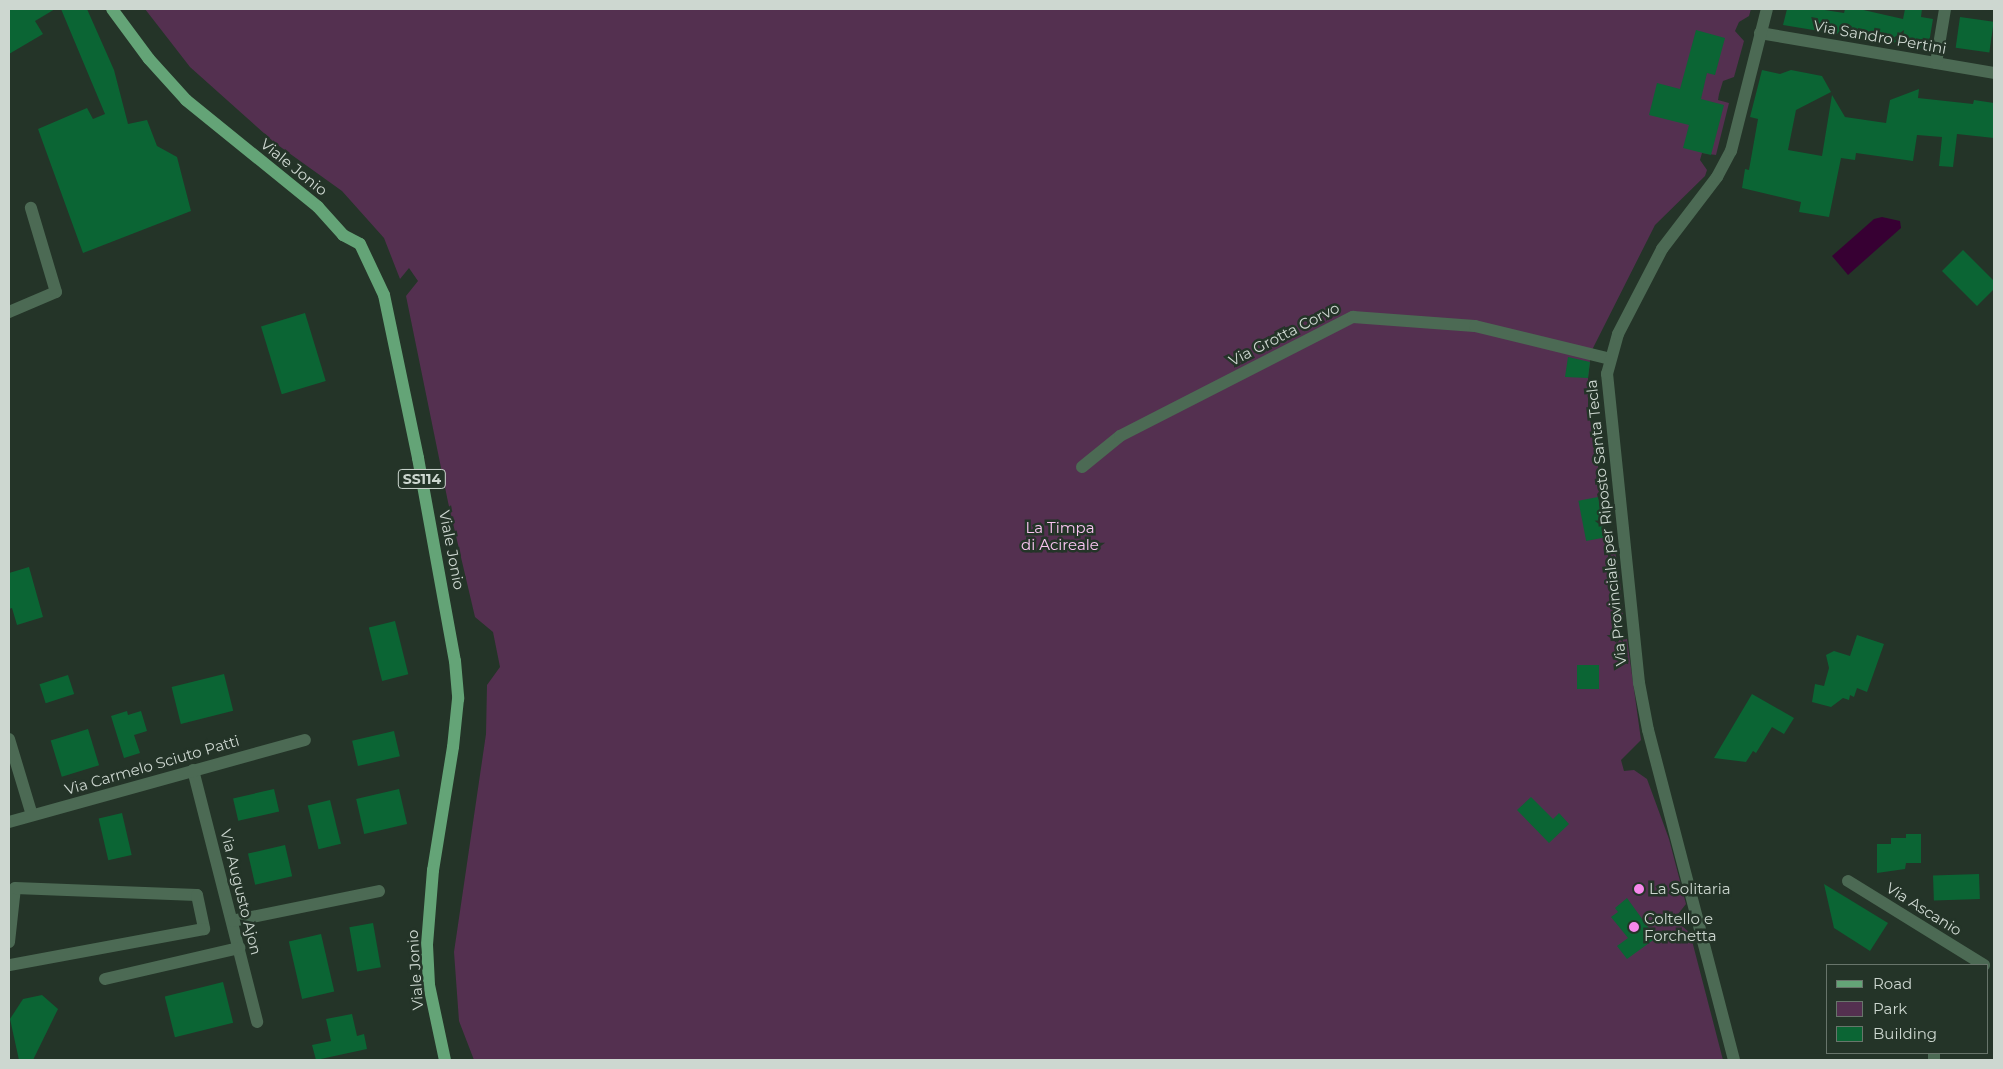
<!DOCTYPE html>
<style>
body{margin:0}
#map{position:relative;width:2003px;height:1069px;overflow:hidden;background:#243428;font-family:Montserrat,sans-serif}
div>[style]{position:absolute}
.green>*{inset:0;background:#543050}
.water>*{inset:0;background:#370033}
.building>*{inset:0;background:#0b6534;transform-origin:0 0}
.minor>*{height:12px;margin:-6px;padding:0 6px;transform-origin:6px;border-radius:6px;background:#4c6a54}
.major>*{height:12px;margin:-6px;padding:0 6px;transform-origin:6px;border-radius:6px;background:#64a477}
.dots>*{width:14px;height:14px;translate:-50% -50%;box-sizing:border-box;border:2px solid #243428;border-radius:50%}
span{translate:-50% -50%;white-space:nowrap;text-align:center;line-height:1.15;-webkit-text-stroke:5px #243428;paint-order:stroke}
.shield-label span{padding:1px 4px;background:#243428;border:1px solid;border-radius:4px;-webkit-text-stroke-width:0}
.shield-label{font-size:14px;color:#cdd7d0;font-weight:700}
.street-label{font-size:15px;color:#cdd7d0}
.park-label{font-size:15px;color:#fac5f2}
.poi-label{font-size:15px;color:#cdd7d0}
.left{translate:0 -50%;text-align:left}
.frame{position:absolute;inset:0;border:10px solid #cdd7d0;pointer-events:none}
.legend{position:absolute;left:1826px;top:964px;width:162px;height:90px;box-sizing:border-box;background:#243428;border:1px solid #68756b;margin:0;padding:6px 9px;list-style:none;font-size:15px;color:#cdd7d0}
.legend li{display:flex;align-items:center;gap:10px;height:25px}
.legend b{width:25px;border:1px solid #68756b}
</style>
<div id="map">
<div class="green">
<i style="clip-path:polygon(145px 9px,1751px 9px,1749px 16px,1739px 22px,1735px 31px,1744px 41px,1734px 77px,1723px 81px,1719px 94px,1718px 100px,1729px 103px,1716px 155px,1702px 153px,1700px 160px,1707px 170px,1705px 176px,1655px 225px,1591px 352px,1588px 378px,1588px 409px,1602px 489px,1597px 494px,1606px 537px,1612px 536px,1619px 571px,1623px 614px,1613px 635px,1627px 639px,1641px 740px,1621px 760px,1624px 771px,1634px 770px,1647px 779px,1669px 839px,1686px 904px,1674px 919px,1690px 933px,1723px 1060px,474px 1060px,459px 1021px,454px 952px,486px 734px,487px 685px,500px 667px,493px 632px,475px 617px,448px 502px,406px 296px,418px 281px,409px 268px,400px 279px,384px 238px,342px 191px,275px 143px,190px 67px)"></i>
</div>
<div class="water">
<i style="clip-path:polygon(1882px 217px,1900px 221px,1901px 228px,1848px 275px,1832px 256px,1874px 219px)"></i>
</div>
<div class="building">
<i style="clip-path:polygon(9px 9px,55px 9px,35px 21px,43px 34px,9px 54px)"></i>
<i style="clip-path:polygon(61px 9px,87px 9px,114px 70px,128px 124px,147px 120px,157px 146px,177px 157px,191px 211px,83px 253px,38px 129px,87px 108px,93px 119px,105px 114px)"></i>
<i style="clip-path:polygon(1787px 9px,1818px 9px,1844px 13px,1845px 9px,1859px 9px,1903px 19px,1905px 9px,1922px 9px,1921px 17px,1933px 19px,1928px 49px,1783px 25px)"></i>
<i style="left:1960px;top:17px;width:34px;height:31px;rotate:8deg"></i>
<i style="clip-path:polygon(1696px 30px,1725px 38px,1715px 75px,1707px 73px,1701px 99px,1724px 105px,1711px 155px,1683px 148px,1689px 125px,1649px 115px,1657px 83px,1680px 89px)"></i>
<i style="clip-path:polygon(1762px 70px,1780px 74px,1791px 70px,1822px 76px,1831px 92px,1796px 110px,1788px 150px,1822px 156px,1832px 95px,1845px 117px,1886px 123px,1890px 100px,1919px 89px,1918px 98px,1973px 104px,1974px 100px,1994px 103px,1994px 138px,1957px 134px,1953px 167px,1939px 166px,1942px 137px,1917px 135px,1913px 161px,1856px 153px,1855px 160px,1841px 158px,1829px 217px,1799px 212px,1801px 202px,1742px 188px,1745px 169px,1749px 170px,1758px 119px,1750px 117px)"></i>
<i style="clip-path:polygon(1963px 250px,1994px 281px,1994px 289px,1977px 306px,1942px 271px)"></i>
<i style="left:305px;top:313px;width:71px;height:46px;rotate:73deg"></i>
<i style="clip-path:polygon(1568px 357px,1590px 362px,1588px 378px,1565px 377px)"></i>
<i style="left:1598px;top:497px;width:41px;height:20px;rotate:79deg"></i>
<i style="clip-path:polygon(29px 567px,43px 617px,17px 625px,12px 608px,9px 609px,9px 573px)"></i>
<i style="left:395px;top:621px;width:55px;height:27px;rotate:76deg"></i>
<i style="clip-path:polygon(1857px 635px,1884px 644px,1867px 692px,1857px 688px,1854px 697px,1850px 695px,1849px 700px,1843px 698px,1831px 707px,1812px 702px,1815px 684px,1824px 686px,1829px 668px,1826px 655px,1834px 651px,1850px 656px)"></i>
<i style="left:1577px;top:665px;width:22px;height:24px"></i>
<i style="left:224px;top:674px;width:38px;height:54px;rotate:76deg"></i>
<i style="left:68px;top:675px;width:20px;height:30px;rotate:72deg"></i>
<i style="clip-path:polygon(1752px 694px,1794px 718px,1784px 734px,1772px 727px,1756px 753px,1753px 751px,1746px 762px,1714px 758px)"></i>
<i style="clip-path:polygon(127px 711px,128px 715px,141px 711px,147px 731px,134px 735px,140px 753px,124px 758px,111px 716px)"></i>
<i style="left:88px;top:729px;width:38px;height:39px;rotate:73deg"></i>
<i style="left:394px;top:731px;width:26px;height:43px;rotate:77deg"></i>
<i style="left:274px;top:789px;width:23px;height:42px;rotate:77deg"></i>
<i style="left:399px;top:789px;width:36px;height:44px;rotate:77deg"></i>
<i style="clip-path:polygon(1531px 797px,1553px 819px,1559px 813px,1569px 824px,1549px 843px,1517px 810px)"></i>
<i style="left:330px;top:800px;width:45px;height:23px;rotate:76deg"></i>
<i style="left:122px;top:813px;width:43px;height:24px;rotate:77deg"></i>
<i style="clip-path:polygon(1906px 834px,1921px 834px,1921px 863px,1906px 863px,1905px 869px,1877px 873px,1877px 844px,1891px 844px,1891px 838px,1906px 838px)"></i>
<i style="left:285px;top:845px;width:32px;height:38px;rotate:77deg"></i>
<i style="left:1979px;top:874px;width:25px;height:46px;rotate:88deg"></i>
<i style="clip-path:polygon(1824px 884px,1888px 923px,1870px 951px,1834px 928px)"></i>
<i style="clip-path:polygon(1627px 898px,1656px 938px,1627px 959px,1617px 946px,1628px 938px,1611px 917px,1618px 912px,1615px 908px)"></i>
<i style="left:373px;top:923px;width:45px;height:24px;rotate:80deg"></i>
<i style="left:321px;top:934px;width:59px;height:33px;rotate:77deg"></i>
<i style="left:223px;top:982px;width:42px;height:60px;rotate:76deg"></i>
<i style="clip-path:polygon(42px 995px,58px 1009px,33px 1060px,19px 1060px,10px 1019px,23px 999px)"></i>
<i style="clip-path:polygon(352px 1014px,357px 1036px,364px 1034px,367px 1049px,316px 1060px,312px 1045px,331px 1041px,326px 1019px)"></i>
</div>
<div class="minor">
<i style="left:1760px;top:33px;width:237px;rotate:9.7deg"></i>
<i style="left:1936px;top:63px;width:55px;rotate:-80.5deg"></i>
<i style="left:9px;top:312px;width:51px;rotate:-23.1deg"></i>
<i style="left:56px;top:292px;width:88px;rotate:-106.6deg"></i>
<i style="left:1082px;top:467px;width:49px;rotate:-39.2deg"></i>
<i style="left:1120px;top:436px;width:262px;rotate:-27.1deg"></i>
<i style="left:1353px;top:317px;width:122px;rotate:4.2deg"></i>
<i style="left:1475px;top:326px;width:139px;rotate:13.7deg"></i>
<i style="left:9px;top:739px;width:79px;rotate:73.2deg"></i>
<i style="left:193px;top:770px;width:260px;rotate:75.7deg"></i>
<i style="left:9px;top:822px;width:307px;rotate:-15.5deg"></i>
<i style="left:1848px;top:881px;width:160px;rotate:31.7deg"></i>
<i style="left:232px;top:921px;width:150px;rotate:-11.5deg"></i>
<i style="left:9px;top:942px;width:54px;rotate:-83.7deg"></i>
<i style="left:15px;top:888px;width:182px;rotate:2.2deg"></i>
<i style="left:197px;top:895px;width:35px;rotate:78deg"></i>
<i style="left:204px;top:929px;width:198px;rotate:169.5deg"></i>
<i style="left:105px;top:979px;width:138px;rotate:-13deg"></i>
<i style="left:1734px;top:1060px;width:341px;rotate:-104.6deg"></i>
<i style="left:1648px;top:730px;width:48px;rotate:-100.8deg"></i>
<i style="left:1639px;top:683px;width:311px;rotate:-95.9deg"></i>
<i style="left:1607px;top:374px;width:41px;rotate:-74.6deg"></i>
<i style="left:1618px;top:334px;width:96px;rotate:-62.6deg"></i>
<i style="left:1662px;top:249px;width:91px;rotate:-52.6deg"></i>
<i style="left:1717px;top:177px;width:30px;rotate:-62deg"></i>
<i style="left:1731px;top:151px;width:146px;rotate:-75.8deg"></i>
<i style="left:1934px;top:1060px;width:7px;rotate:-90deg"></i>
</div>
<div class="major">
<i style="left:112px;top:9px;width:62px;rotate:53.5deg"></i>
<i style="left:149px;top:59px;width:55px;rotate:47.9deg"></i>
<i style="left:186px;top:100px;width:170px;rotate:39deg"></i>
<i style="left:318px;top:207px;width:38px;rotate:48deg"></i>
<i style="left:343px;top:235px;width:19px;rotate:28deg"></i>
<i style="left:360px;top:244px;width:56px;rotate:64.8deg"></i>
<i style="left:384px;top:295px;width:167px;rotate:78.2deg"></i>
<i style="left:418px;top:458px;width:206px;rotate:79.7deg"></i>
<i style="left:455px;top:661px;width:38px;rotate:85deg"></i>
<i style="left:458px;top:699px;width:48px;rotate:95.9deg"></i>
<i style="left:453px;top:747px;width:125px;rotate:99.2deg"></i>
<i style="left:433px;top:870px;width:75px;rotate:94.6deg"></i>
<i style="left:427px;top:945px;width:40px;rotate:87.1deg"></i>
<i style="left:429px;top:985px;width:77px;rotate:78deg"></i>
</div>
<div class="dots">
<i style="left:1639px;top:889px;background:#f788eb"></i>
<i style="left:1634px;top:927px;background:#f788eb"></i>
</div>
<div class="shield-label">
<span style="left:422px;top:479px">SS114</span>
</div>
<div class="street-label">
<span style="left:1880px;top:37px;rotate:10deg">Via Sandro Pertini</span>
<span style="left:294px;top:167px;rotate:39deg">Viale Jonio</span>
<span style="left:1284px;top:334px;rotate:-27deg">Via Grotta Corvo</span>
<span style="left:1606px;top:523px;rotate:-96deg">Via Provinciale per Riposto Santa Tecla</span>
<span style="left:452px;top:550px;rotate:79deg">Viale Jonio</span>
<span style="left:152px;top:765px;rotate:-16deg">Via Carmelo Sciuto Patti</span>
<span style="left:241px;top:892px;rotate:76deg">Via Augusto Ajon</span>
<span style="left:1924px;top:909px;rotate:32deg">Via Ascanio</span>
<span style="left:415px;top:970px;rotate:-94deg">Viale Jonio</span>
</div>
<div class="park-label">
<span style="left:1060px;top:536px">La Timpa<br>di Acireale</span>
</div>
<div class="poi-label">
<span class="left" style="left:1649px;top:889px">La Solitaria</span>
<span class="left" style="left:1644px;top:927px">Coltello e<br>Forchetta</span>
</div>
<div class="frame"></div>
<ul class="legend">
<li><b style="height:6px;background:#64a477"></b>Road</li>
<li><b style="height:14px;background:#543050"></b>Park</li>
<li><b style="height:14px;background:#0b6534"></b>Building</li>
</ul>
</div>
